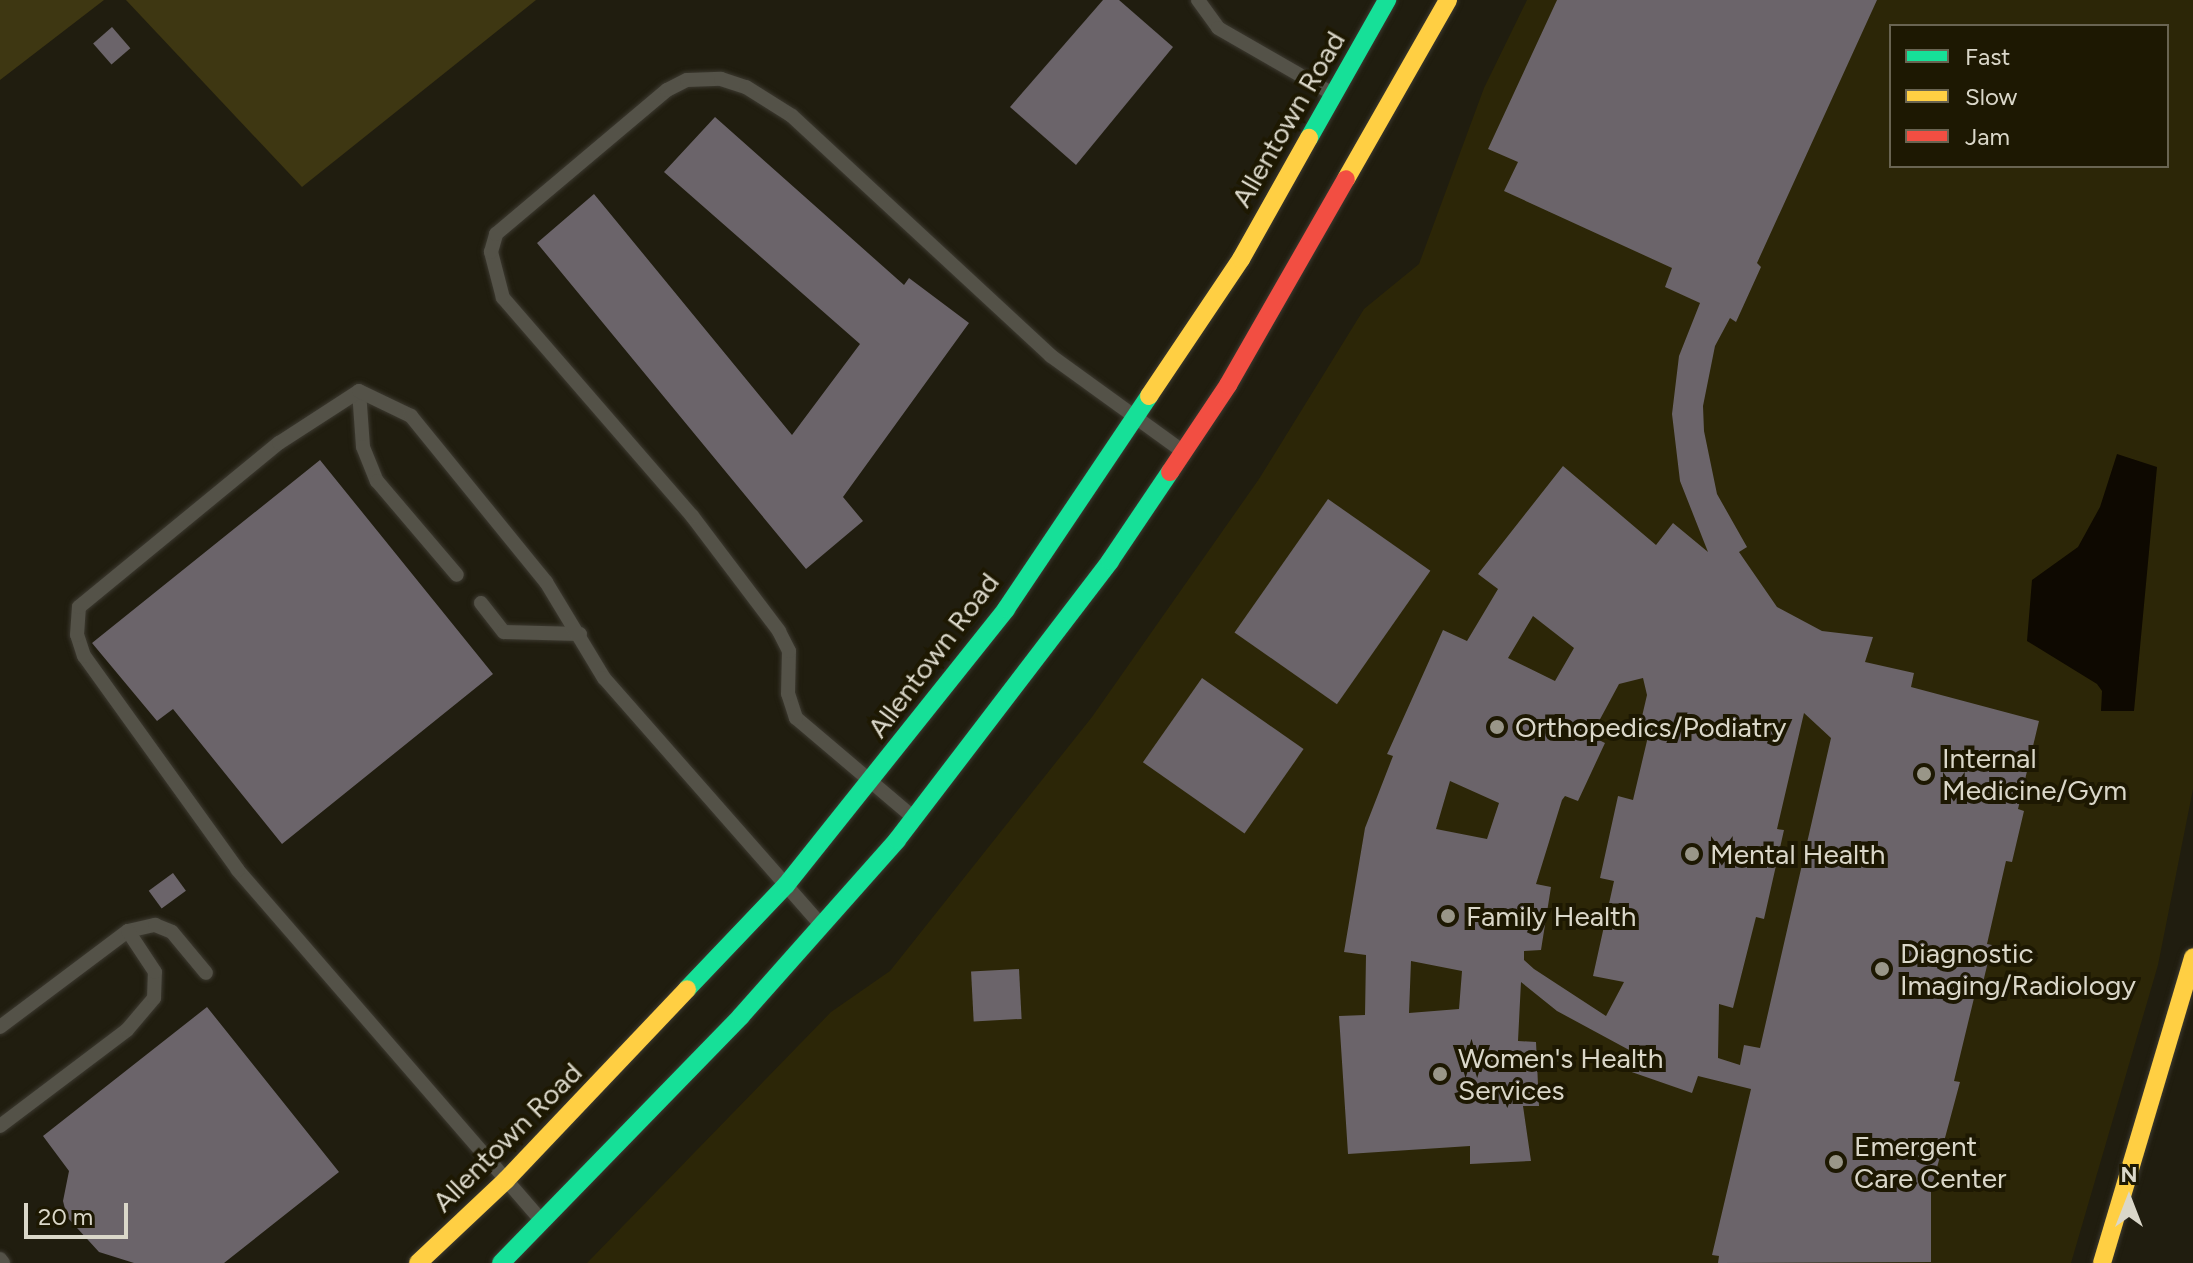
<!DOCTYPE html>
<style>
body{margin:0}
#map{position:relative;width:2193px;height:1263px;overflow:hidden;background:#201d0f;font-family:Figtree,sans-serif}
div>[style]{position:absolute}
.built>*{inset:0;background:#2c2607}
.green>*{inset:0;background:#3e3712}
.water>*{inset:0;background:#0e0901}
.building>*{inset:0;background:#6b646a;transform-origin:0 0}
.roads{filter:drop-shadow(0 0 2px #3c3930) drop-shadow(0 0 2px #3c3930)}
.lane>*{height:14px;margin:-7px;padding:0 7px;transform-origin:7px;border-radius:7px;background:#545248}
.fast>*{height:18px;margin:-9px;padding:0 9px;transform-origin:9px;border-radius:9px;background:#16e098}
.slow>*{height:18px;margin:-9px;padding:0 9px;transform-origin:9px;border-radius:9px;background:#ffcf43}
.jam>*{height:18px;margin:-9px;padding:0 9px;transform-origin:9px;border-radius:9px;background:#f24e42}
.dots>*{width:22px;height:22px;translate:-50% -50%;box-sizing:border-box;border:4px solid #1d1802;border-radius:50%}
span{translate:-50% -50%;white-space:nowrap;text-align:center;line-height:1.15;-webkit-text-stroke:8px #1d1802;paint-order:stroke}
.street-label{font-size:28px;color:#dad7c9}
.poi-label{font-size:28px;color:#dad7c9}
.left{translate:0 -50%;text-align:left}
.legend{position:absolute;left:1889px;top:24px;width:280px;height:144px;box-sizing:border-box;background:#1d1802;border:2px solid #696452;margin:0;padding:10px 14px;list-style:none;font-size:24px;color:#dad7c9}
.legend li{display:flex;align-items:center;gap:16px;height:40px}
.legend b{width:40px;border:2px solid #696452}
.north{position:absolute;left:2089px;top:1159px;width:80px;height:80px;-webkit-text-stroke:6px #1d1802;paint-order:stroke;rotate:0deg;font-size:22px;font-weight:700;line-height:32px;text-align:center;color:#dad7c9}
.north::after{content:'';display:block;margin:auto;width:28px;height:36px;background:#dad7c9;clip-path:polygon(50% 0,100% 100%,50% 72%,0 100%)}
.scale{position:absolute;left:24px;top:1203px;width:104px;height:36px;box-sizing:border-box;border:4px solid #dad7c9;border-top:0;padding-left:10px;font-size:24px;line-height:28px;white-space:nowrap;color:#dad7c9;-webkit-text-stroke:6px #1d1802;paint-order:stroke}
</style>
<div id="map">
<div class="built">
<i style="clip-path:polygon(evenodd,1527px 0,2193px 0,2193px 789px,2158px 965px,2071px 1263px,587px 1263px,831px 1012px,890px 971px,1092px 717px,1259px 479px,1364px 309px,1419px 264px,1484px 88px,1527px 0,1891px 26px,2167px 26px,2167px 166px,1891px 166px,1891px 26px)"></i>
</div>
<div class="green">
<i style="clip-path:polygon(0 0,104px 0,0 80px)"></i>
<i style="clip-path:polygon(126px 0,536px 0,302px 187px)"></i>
</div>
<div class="water">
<i style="clip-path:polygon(2117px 454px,2157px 467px,2134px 711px,2101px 711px,2102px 691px,2097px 684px,2027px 641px,2032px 580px,2078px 547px,2100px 507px)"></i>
</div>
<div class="building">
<i style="clip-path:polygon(1103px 0,1119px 0,1173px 47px,1076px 165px,1010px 107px)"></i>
<i style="clip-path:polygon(evenodd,1557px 0,1877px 0,1757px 263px,1761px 267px,1736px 322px,1730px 318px,1715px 346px,1703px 406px,1704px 431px,1717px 494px,1747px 547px,1739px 552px,1777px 607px,1822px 631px,1873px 637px,1865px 662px,1914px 673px,1911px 687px,2039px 721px,2018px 809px,2024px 811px,2012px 862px,2006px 861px,1987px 944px,1992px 945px,1980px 995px,1975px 994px,1954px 1081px,1960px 1082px,1931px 1190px,1931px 1262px,1718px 1263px,1719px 1256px,1712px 1255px,1751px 1089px,1698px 1076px,1692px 1093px,1623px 1069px,1631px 1051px,1557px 1011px,1521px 982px,1518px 1041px,1536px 1042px,1539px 1106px,1523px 1106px,1531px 1161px,1470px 1164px,1470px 1146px,1348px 1154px,1339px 1016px,1365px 1015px,1366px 955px,1344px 952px,1365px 828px,1393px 756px,1387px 754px,1389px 750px,1443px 630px,1467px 641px,1498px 589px,1478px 574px,1563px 466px,1656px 545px,1673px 523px,1708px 552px,1680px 481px,1672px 414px,1679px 356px,1700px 303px,1665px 287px,1672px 268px,1504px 191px,1518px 162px,1488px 149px,1557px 0,1533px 616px,1574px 648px,1555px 681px,1508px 658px,1533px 616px,1557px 0,1643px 678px,1647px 695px,1640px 725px,1650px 728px,1633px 800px,1618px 796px,1600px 878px,1614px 881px,1593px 976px,1624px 982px,1606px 1016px,1534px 969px,1524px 960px,1524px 951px,1541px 950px,1551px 887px,1536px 884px,1562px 800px,1565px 796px,1578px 801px,1605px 743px,1591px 736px,1619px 684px,1643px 678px,1557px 0,1804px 713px,1831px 738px,1760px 1048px,1744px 1045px,1740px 1065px,1718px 1058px,1719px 1004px,1733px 1008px,1756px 917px,1764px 919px,1784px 830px,1777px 829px,1804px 713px,1557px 0,1450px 781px,1499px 803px,1487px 839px,1436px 829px,1450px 781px,1557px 0,1411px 961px,1462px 971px,1459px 1009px,1409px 1013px,1411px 961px)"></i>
<i style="left:112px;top:27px;width:28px;height:25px;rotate:49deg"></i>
<i style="clip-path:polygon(715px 117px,904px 285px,909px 278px,969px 323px,843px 497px,863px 521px,806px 569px,537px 243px,594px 194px,792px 435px,860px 344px,664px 172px)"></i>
<i style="clip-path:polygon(320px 460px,493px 674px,282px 844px,173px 709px,157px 721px,92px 643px)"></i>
<i style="left:1328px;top:499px;width:125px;height:163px;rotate:35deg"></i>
<i style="left:1202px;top:678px;width:124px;height:103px;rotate:35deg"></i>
<i style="left:173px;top:873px;width:22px;height:30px;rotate:54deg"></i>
<i style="left:1019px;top:969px;width:50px;height:48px;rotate:87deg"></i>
<i style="clip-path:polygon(207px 1007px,339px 1172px,224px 1263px,134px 1263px,99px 1252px,67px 1217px,63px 1201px,69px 1171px,43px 1136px)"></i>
</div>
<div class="roads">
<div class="lane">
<i style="left:1198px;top:0;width:34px;rotate:54deg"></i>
<i style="left:1218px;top:28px;width:133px;rotate:29.9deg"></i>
<i style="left:359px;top:391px;width:56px;rotate:85.9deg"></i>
<i style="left:363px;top:447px;width:37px;rotate:68deg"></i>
<i style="left:377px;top:481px;width:123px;rotate:49.6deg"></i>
<i style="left:481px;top:603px;width:37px;rotate:52deg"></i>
<i style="left:504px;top:632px;width:76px;rotate:1.5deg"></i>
<i style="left:914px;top:818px;width:155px;rotate:-139.7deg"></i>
<i style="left:796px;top:718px;width:25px;rotate:-108deg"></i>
<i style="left:788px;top:694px;width:43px;rotate:-88.7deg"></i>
<i style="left:789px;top:651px;width:22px;rotate:-117deg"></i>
<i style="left:779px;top:631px;width:144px;rotate:-127.1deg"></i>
<i style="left:692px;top:516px;width:289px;rotate:-130.9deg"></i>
<i style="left:503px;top:298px;width:48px;rotate:-104.6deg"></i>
<i style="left:491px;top:252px;width:19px;rotate:-74deg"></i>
<i style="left:496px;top:234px;width:224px;rotate:-40.1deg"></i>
<i style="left:667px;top:90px;width:22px;rotate:-27deg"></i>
<i style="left:687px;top:80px;width:34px;rotate:-2deg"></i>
<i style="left:721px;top:79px;width:26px;rotate:18deg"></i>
<i style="left:746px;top:87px;width:54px;rotate:32.2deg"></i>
<i style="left:792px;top:116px;width:353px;rotate:42.8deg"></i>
<i style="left:1051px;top:356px;width:160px;rotate:35.9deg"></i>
<i style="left:0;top:1027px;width:160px;rotate:-36.9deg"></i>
<i style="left:128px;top:931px;width:28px;rotate:-13deg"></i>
<i style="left:155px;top:925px;width:18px;rotate:22deg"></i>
<i style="left:172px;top:932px;width:53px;rotate:50.3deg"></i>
<i style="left:0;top:1126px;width:159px;rotate:-37.1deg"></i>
<i style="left:127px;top:1030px;width:42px;rotate:-49.8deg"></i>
<i style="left:154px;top:998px;width:26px;rotate:-88deg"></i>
<i style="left:155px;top:972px;width:49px;rotate:-123.4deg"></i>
<i style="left:540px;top:1219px;width:462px;rotate:-130.9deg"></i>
<i style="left:238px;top:870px;width:264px;rotate:-125.7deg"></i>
<i style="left:84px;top:656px;width:22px;rotate:-108deg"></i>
<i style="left:77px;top:635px;width:28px;rotate:-86deg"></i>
<i style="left:79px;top:607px;width:259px;rotate:-39.4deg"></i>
<i style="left:279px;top:443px;width:95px;rotate:-33deg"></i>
<i style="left:359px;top:391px;width:58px;rotate:25.7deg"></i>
<i style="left:411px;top:416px;width:214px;rotate:50.9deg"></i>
<i style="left:546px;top:582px;width:112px;rotate:58.9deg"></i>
<i style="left:604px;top:678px;width:329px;rotate:48.7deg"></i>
<i style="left:0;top:1259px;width:5px;rotate:53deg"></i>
</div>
<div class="fast">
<i style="left:1309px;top:138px;width:159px;rotate:-60.5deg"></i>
<i style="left:687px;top:989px;width:144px;rotate:-46.4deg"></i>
<i style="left:786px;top:885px;width:353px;rotate:-51.4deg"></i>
<i style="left:1006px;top:609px;width:257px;rotate:-56.1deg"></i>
<i style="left:501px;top:1263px;width:344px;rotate:-45.8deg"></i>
<i style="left:741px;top:1016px;width:235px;rotate:-48.4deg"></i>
<i style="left:897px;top:840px;width:351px;rotate:-52.6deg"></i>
<i style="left:1110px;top:561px;width:107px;rotate:-56deg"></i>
</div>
<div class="slow">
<i style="left:1346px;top:179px;width:206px;rotate:-60.3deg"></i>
<i style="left:1149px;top:396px;width:165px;rotate:-56.1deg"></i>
<i style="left:1241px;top:259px;width:139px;rotate:-60.7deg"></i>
<i style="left:418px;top:1263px;width:121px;rotate:-43.3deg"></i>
<i style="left:506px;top:1180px;width:263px;rotate:-46.5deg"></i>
<i style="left:2102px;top:1263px;width:319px;rotate:-73.4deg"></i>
</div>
<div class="jam">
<i style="left:1170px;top:472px;width:105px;rotate:-56.3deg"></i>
<i style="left:1228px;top:385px;width:237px;rotate:-60.2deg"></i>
</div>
</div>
<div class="dots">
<i style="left:1497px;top:727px;background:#999688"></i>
<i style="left:1924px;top:774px;background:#999688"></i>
<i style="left:1692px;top:854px;background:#999688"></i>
<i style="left:1448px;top:916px;background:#999688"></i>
<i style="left:1882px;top:969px;background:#999688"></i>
<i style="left:1440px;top:1074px;background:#999688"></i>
<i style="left:1836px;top:1162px;background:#999688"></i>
</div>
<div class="street-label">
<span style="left:1288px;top:119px;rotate:-60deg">Allentown Road</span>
<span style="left:933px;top:655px;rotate:-53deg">Allentown Road</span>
<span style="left:507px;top:1137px;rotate:-45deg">Allentown Road</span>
</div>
<div class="poi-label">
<span class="left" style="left:1515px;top:727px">Orthopedics/Podiatry</span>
<span class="left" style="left:1942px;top:774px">Internal<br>Medicine/Gym</span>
<span class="left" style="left:1710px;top:854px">Mental Health</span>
<span class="left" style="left:1466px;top:916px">Family Health</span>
<span class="left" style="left:1900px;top:969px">Diagnostic<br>Imaging/Radiology</span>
<span class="left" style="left:1458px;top:1074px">Women's Health<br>Services</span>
<span class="left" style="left:1854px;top:1162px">Emergent<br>Care Center</span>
</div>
<ul class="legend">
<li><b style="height:10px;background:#16e098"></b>Fast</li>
<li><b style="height:10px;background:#ffcf43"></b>Slow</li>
<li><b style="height:10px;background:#f24e42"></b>Jam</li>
</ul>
<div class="north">N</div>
<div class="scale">20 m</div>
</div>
